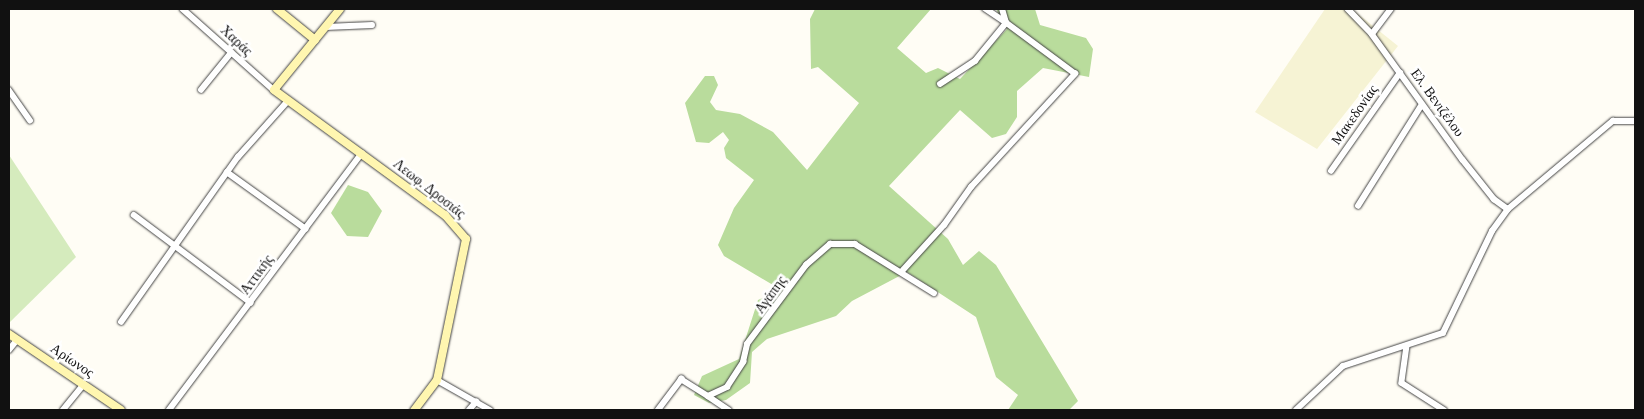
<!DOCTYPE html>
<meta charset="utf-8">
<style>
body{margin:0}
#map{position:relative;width:1644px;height:419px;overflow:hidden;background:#fffdf5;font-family:Georgia,serif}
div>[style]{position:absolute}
.farmland>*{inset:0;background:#f6f3d4}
.green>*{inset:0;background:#d5ebbd}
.forest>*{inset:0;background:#b9dc9c}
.roads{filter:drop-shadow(0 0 1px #444) drop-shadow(0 0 1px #444)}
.street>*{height:5.5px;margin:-2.75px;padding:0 2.75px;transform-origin:2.75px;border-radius:2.75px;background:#fff}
.secondary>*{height:8px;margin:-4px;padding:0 4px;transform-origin:4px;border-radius:4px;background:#fff6b0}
span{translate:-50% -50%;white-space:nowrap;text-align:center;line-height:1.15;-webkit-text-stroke:5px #fff;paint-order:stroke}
.street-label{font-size:14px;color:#111}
.frame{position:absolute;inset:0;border:10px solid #111;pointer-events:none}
</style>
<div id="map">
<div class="farmland">
<i style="clip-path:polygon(1325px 9px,1352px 9px,1398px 46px,1317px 149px,1255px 112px)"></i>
</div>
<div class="green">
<i style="clip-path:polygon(9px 155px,76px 257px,9px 323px)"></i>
</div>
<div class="forest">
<i style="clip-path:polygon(815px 9px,931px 9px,897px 48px,926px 73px,938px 68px,960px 79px,1007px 29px,996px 9px,1035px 9px,1040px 25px,1086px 38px,1093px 49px,1089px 77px,1043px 68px,1017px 91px,1017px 117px,1006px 134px,992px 138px,960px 110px,889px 186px,948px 239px,963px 265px,979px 251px,996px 265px,1078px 401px,1069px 410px,1008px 410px,1018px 395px,996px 377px,976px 317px,907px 272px,852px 301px,836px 316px,767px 339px,752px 352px,750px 383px,726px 400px,709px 403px,694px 395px,702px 376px,739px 359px,758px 300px,769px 295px,773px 285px,724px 256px,718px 245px,734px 208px,754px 180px,726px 158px,724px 148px,729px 140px,723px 132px,709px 143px,696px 142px,685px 103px,705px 76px,714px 76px,718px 85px,710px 102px,716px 110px,740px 114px,773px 132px,807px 170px,859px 103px,818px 67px,811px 69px,810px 19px)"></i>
<i style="clip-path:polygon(348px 185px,368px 192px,382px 211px,368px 237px,347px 236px,331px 213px)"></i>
</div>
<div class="roads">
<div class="street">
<i style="left:183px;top:9px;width:122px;rotate:41.7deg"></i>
<i style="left:1348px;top:9px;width:35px;rotate:46deg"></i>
<i style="left:1372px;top:34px;width:155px;rotate:54.2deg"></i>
<i style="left:1463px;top:160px;width:50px;rotate:51.5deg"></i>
<i style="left:1494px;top:199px;width:17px;rotate:36deg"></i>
<i style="left:326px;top:27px;width:46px;rotate:-2.5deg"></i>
<i style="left:1372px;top:34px;width:31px;rotate:-53deg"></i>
<i style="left:940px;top:84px;width:42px;rotate:-33.3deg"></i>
<i style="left:975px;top:61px;width:49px;rotate:-50.8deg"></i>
<i style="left:1006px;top:23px;width:25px;rotate:-146deg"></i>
<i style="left:9px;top:90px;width:37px;rotate:55deg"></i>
<i style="left:201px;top:90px;width:48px;rotate:-51deg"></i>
<i style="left:1331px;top:171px;width:120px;rotate:-54.9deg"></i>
<i style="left:227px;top:172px;width:97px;rotate:35.8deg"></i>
<i style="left:1358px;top:206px;width:118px;rotate:-57.8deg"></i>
<i style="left:134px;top:215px;width:146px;rotate:36.9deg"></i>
<i style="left:903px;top:270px;width:61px;rotate:-47.7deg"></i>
<i style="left:944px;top:225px;width:47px;rotate:-54.6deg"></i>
<i style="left:971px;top:187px;width:154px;rotate:-47.4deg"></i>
<i style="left:1075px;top:74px;width:86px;rotate:-143.5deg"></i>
<i style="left:1006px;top:23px;width:15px;rotate:-106deg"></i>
<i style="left:121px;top:322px;width:202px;rotate:-54.7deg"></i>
<i style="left:238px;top:157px;width:74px;rotate:-48.3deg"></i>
<i style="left:1407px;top:346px;width:37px;rotate:98deg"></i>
<i style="left:1402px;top:383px;width:50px;rotate:32.7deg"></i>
<i style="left:9px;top:350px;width:13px;rotate:-51deg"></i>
<i style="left:437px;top:380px;width:61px;rotate:29.5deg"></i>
<i style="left:708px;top:396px;width:25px;rotate:34deg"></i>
<i style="left:63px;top:410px;width:33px;rotate:-51deg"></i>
<i style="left:169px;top:410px;width:321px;rotate:-53.1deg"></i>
<i style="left:469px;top:410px;width:11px;rotate:-49deg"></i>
<i style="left:658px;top:410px;width:39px;rotate:-53deg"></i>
<i style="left:681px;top:379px;width:32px;rotate:32deg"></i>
<i style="left:708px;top:396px;width:21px;rotate:-25deg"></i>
<i style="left:727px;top:387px;width:30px;rotate:-57deg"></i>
<i style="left:743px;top:362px;width:18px;rotate:-77deg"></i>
<i style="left:747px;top:344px;width:99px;rotate:-53.2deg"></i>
<i style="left:806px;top:265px;width:32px;rotate:-41deg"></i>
<i style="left:830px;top:244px;width:25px"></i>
<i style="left:855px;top:244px;width:93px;rotate:31.8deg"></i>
<i style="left:1296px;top:410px;width:64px;rotate:-43.1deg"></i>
<i style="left:1343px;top:366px;width:105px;rotate:-18.3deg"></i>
<i style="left:1443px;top:333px;width:113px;rotate:-64.3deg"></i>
<i style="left:1492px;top:231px;width:27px;rotate:-54deg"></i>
<i style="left:1508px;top:209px;width:137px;rotate:-40deg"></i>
<i style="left:1613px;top:121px;width:22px"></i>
</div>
<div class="secondary">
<i style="left:277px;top:9px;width:49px;rotate:39.2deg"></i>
<i style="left:340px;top:9px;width:104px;rotate:129.2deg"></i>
<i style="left:274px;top:90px;width:212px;rotate:36.2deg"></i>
<i style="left:445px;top:215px;width:32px;rotate:49deg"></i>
<i style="left:466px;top:239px;width:144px;rotate:101.6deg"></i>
<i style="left:437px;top:380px;width:38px;rotate:127deg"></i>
<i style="left:9px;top:334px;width:135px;rotate:34.2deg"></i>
</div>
</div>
<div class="street-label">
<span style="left:236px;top:41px;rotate:43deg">Χαράς</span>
<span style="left:1437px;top:103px;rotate:54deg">Ελ. Βενιζέλου</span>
<span style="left:1355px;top:115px;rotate:-55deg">Μακεδονίας</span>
<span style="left:429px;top:189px;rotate:38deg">Λεωφ. Δροσιάς</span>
<span style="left:257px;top:275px;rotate:-54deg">Αττικής</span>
<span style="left:771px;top:295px;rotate:-54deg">Αγάπης</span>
<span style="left:72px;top:361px;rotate:34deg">Αρίωνος</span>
</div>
<div class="frame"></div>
</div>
